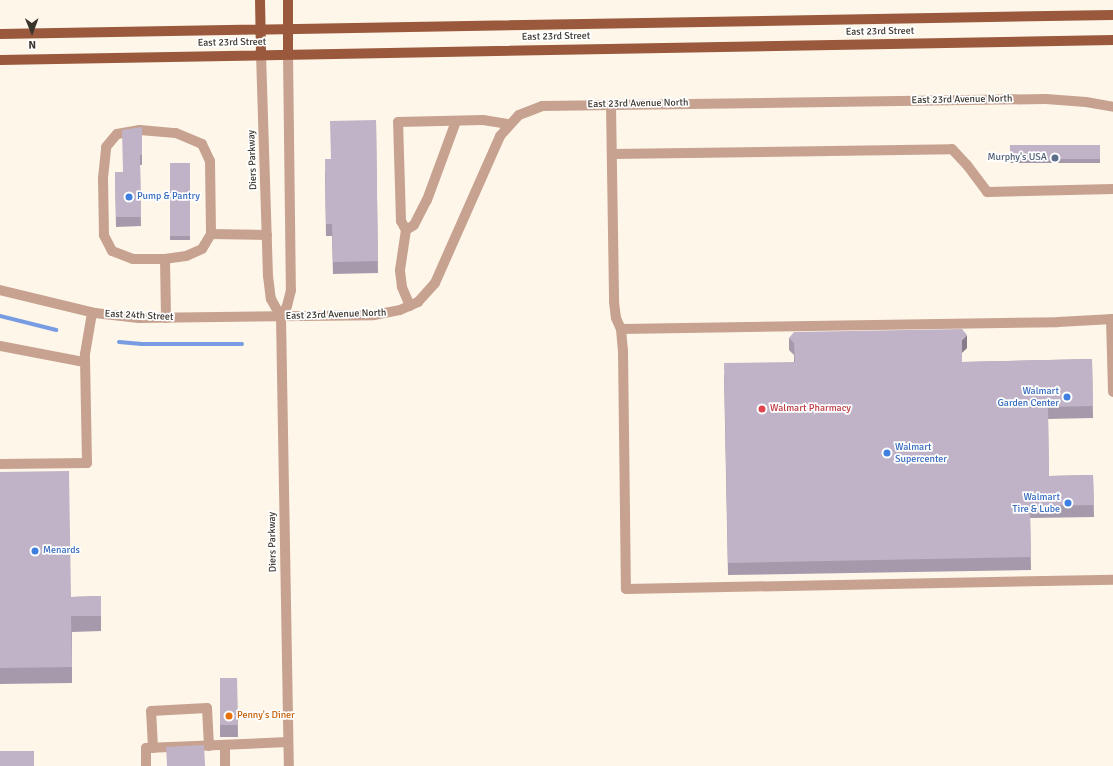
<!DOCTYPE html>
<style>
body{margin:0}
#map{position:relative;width:1113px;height:766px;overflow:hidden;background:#fef6e9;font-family:Signika,sans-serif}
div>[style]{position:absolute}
.stream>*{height:4px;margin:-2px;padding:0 2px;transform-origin:2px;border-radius:2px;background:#779ce2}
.minor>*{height:10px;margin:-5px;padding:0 5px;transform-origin:5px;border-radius:5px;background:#c7a291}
.major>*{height:10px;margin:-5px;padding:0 5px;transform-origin:5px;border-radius:5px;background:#9a593c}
.wall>*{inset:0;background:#a59aab;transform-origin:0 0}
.shaded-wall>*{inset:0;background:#867d8b}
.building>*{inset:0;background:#c0b3c7;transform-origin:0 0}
.dots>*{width:11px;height:11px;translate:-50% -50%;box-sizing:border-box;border:2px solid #fff;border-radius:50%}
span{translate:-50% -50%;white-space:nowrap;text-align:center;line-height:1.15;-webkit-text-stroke:3.5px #fff;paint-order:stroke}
.street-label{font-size:10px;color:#39342c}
.service-label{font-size:10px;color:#4e5e75}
.right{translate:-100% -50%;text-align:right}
.shop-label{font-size:10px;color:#366cbe}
.left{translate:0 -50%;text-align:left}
.health-label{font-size:10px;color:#be3a42}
.food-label{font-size:10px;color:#c56008}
.north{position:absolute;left:12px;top:12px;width:40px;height:40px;-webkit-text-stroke:3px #fff;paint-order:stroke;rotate:179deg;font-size:11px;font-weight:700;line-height:16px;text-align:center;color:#39342c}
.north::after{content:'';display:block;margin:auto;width:14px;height:18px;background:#39342c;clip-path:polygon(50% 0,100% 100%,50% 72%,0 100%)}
</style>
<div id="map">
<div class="stream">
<i style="left:0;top:316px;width:58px;rotate:14deg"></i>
<i style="left:119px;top:342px;width:23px;rotate:5deg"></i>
<i style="left:142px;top:344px;width:100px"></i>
</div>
<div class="minor">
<i style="left:261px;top:54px;width:222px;rotate:88.2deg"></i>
<i style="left:268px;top:276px;width:23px;rotate:83deg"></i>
<i style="left:271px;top:299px;width:21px;rotate:61deg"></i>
<i style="left:288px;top:54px;width:236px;rotate:89.3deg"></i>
<i style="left:291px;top:290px;width:16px;rotate:104deg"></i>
<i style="left:287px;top:306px;width:13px;rotate:119deg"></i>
<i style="left:281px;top:317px;width:449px;rotate:89deg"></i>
<i style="left:611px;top:105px;width:197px;rotate:89.1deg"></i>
<i style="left:614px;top:302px;width:16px;rotate:83deg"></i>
<i style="left:616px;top:318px;width:12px;rotate:66deg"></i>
<i style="left:621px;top:329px;width:21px;rotate:85deg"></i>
<i style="left:623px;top:350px;width:239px;rotate:89.3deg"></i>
<i style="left:626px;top:589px;width:487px;rotate:-1.1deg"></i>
<i style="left:612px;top:154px;width:340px;rotate:-0.8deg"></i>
<i style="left:952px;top:149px;width:22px;rotate:47deg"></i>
<i style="left:967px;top:165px;width:34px;rotate:53deg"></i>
<i style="left:987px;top:192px;width:126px;rotate:-1.4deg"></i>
<i style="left:406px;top:230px;width:9px;rotate:-32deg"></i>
<i style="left:414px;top:225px;width:28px;rotate:-63deg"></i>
<i style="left:427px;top:200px;width:84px;rotate:-69.8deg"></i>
<i style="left:211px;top:234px;width:17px;rotate:121deg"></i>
<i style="left:202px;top:249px;width:17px;rotate:156deg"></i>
<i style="left:186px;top:256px;width:21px;rotate:172deg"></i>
<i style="left:165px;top:259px;width:32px;rotate:180deg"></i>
<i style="left:133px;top:259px;width:22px;rotate:-159deg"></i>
<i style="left:112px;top:251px;width:18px;rotate:-117deg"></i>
<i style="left:104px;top:235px;width:57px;rotate:-91deg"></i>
<i style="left:103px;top:178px;width:31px;rotate:-84deg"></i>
<i style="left:106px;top:147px;width:17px;rotate:-50deg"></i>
<i style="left:117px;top:134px;width:23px;rotate:-10deg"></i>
<i style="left:140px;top:130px;width:36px;rotate:5deg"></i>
<i style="left:176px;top:133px;width:28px;rotate:23deg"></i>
<i style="left:202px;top:144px;width:19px;rotate:65deg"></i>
<i style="left:210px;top:161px;width:73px;rotate:89.2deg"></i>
<i style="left:211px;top:234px;width:56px;rotate:1deg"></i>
<i style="left:165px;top:259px;width:59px;rotate:89deg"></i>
<i style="left:0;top:290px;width:98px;rotate:13.6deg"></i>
<i style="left:95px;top:313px;width:44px;rotate:6.5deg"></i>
<i style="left:139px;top:318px;width:235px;rotate:-0.7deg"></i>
<i style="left:374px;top:315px;width:26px;rotate:-11deg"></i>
<i style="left:400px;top:310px;width:20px;rotate:-24deg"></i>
<i style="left:418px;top:302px;width:25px;rotate:-48deg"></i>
<i style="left:435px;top:283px;width:161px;rotate:-66.1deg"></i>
<i style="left:500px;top:136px;width:28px;rotate:-48deg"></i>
<i style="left:519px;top:115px;width:25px;rotate:-21deg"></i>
<i style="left:542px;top:106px;width:504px;rotate:-0.8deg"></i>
<i style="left:1046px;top:99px;width:40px;rotate:4.3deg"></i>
<i style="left:1086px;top:102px;width:27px;rotate:10deg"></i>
<i style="left:410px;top:306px;width:21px;rotate:-113deg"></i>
<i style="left:402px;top:287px;width:17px;rotate:-97deg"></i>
<i style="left:400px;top:270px;width:40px;rotate:-81.5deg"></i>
<i style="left:406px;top:230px;width:10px;rotate:-119deg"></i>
<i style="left:401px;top:221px;width:99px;rotate:-91.7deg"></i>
<i style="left:398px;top:122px;width:85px;rotate:-1.3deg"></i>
<i style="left:483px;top:120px;width:26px;rotate:9deg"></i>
<i style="left:1111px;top:319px;width:73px;rotate:88.4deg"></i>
<i style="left:621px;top:329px;width:437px;rotate:-0.9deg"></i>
<i style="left:1058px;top:322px;width:55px;rotate:-3.1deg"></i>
<i style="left:0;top:346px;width:86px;rotate:10.8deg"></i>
<i style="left:0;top:464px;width:87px;rotate:-0.7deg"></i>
<i style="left:87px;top:463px;width:109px;rotate:-91.1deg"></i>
<i style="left:85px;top:354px;width:42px;rotate:-80.3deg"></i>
<i style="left:225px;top:746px;width:20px;rotate:90deg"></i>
<i style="left:153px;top:748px;width:37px;rotate:-93deg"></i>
<i style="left:151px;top:711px;width:56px;rotate:-3.1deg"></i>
<i style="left:207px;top:708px;width:38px;rotate:87deg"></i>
<i style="left:146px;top:766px;width:18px;rotate:-90deg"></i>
<i style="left:146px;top:748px;width:142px;rotate:-2.4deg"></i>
</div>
<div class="major">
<i style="left:260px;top:0;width:54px;rotate:88.9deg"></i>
<i style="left:0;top:34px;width:1113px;rotate:-0.98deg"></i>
<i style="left:288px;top:54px;width:54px;rotate:-90deg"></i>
<i style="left:0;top:60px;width:1113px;rotate:-1.03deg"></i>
</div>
<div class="wall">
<i style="clip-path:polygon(376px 120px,378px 273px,333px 274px,332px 236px,326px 236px,325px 171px,331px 159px)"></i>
<i style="clip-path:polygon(142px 127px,142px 165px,140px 165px,141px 226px,116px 227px,115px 172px,123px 172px)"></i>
<i style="left:1100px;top:145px;width:18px;height:90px;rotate:90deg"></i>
<i style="left:170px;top:163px;width:20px;height:77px"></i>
<i style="clip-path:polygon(789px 338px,967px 348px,962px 352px,962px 362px,1092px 359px,1093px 418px,1048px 419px,1049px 476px,1093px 475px,1094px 517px,1030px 518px,1031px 570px,728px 575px,724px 375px,794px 362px,794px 355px,789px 350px)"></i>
<i style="clip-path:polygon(0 472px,71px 597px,101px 596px,101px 631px,72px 632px,72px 683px,0 684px)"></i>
<i style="clip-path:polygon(237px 678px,238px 737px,220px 737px,220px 691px)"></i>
</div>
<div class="shaded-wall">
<i style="clip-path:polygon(967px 335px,967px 348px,962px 353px,962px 340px)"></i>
</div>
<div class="building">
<i style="clip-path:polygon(376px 120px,378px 261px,333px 262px,332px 224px,326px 224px,325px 159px,331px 159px,330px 121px)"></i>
<i style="clip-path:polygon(142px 127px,142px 155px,140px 155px,141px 217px,116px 217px,115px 172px,123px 172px,122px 130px)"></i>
<i style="left:1100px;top:145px;width:14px;height:90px;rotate:90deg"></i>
<i style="left:170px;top:163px;width:20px;height:73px"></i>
<i style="clip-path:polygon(962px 329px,967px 335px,962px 340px,962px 362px,1092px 359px,1093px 406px,1048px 407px,1049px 476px,1093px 475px,1094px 505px,1030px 506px,1031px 557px,728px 563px,724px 363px,795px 362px,794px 343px,789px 338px,794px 332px)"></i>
<i style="clip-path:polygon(69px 471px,71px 597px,101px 596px,101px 616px,71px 616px,72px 667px,0 668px,0 472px)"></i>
<i style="left:220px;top:678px;width:17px;height:47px"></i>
<i style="left:204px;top:745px;width:21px;height:38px;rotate:87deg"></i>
<i style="left:34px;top:751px;width:15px;height:34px;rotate:90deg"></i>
</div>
<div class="dots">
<i style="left:1055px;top:158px;background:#5c6f8a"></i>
<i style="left:129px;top:197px;background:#3f7fe0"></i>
<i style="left:1067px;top:397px;background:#3f7fe0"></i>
<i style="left:762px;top:409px;background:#e0444e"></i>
<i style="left:887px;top:453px;background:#3f7fe0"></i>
<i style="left:1068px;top:503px;background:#3f7fe0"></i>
<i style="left:35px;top:551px;background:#3f7fe0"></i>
<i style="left:229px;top:716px;background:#e8710a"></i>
</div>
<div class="street-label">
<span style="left:880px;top:32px;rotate:-1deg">East 23rd Street</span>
<span style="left:556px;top:37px;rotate:-1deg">East 23rd Street</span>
<span style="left:232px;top:43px;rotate:-1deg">East 23rd Street</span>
<span style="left:962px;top:100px;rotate:-1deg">East 23rd Avenue North</span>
<span style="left:638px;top:104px;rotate:-1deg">East 23rd Avenue North</span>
<span style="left:253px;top:160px;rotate:-92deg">Diers Parkway</span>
<span style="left:336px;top:315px;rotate:-2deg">East 23rd Avenue North</span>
<span style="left:139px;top:316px;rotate:3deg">East 24th Street</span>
<span style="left:273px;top:542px;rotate:-91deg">Diers Parkway</span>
</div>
<div class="service-label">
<span class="right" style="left:1047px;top:158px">Murphy's USA</span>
</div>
<div class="shop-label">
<span class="left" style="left:137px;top:197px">Pump &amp; Pantry</span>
<span class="right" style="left:1059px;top:397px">Walmart<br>Garden Center</span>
<span class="left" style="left:895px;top:453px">Walmart<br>Supercenter</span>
<span class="right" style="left:1060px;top:503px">Walmart<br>Tire &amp; Lube</span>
<span class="left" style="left:43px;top:551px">Menards</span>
</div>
<div class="health-label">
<span class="left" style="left:770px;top:409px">Walmart Pharmacy</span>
</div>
<div class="food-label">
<span class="left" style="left:237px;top:716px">Penny's Diner</span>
</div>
<div class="north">N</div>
</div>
